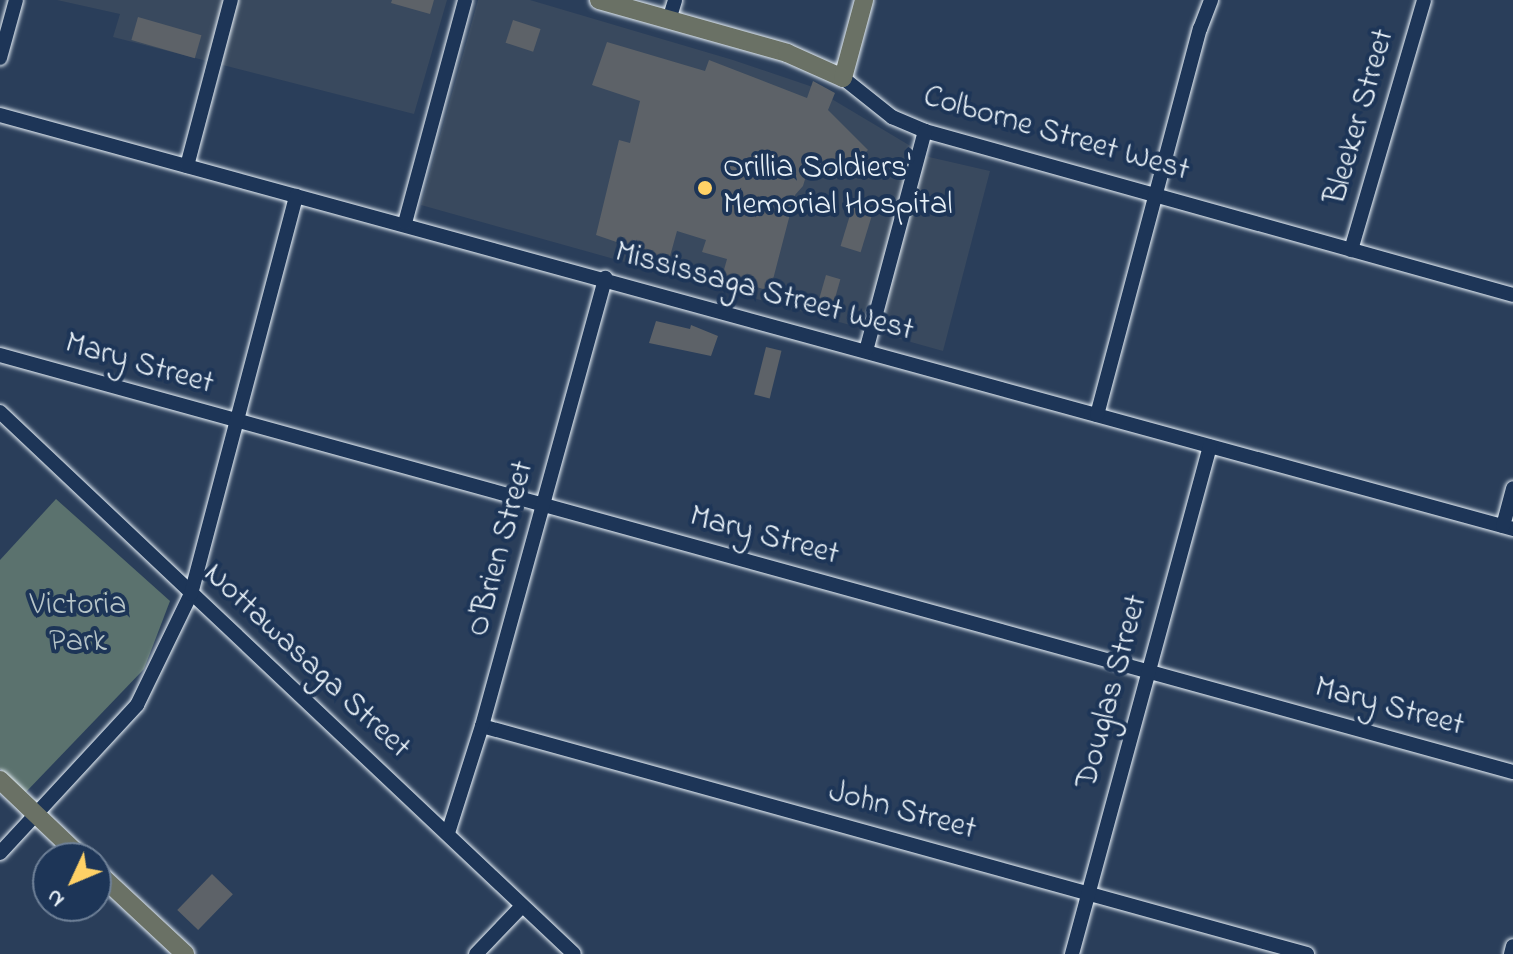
<!DOCTYPE html>
<style>
body{margin:0}
#map{position:relative;width:1513px;height:954px;overflow:hidden;background:#2a3e5a;font-family:"Indie Flower",sans-serif}
div>[style]{position:absolute}
.built>*{inset:0;background:#39495e}
.green>*{inset:0;background:#5b726e}
.building>*{inset:0;background:#5d6268;transform-origin:0 0}
.roads{filter:drop-shadow(0 0 2px #e8f1f8) drop-shadow(0 0 2px #e8f1f8)}
.minor>*{height:14px;margin:-7px;padding:0 7px;transform-origin:7px;border-radius:7px;background:#1d3557}
.major>*{height:18px;margin:-9px;padding:0 9px;transform-origin:9px;border-radius:9px;background:#6a7165}
.dots>*{width:22px;height:22px;translate:-50% -50%;box-sizing:border-box;border:4px solid #1d3557;border-radius:50%}
span{translate:-50% -50%;white-space:nowrap;text-align:center;line-height:1.15;-webkit-text-stroke:8px #1d3557;paint-order:stroke}
.street-label{font-size:32px;color:#e8f1f8}
.poi-label{font-size:32px;color:#e8f1f8}
.left{translate:0 -50%;text-align:left}
.park-label{font-size:32px;color:#b7c5c8}
.north{position:absolute;left:32px;top:842px;width:80px;height:80px;box-sizing:border-box;background:#1d3557;border:2px solid #6e8097;border-radius:50%;rotate:226deg;font-size:22px;font-weight:700;line-height:32px;text-align:center;color:#e8f1f8}
.north::after{content:'';display:block;margin:auto;width:28px;height:36px;background:#ffd166;clip-path:polygon(50% 0,100% 100%,50% 72%,0 100%)}
</style>
<div id="map">
<div class="built">
<i style="clip-path:polygon(57px 0,447px 0,414px 114px,113px 37px,120px 14px)"></i>
<i style="clip-path:polygon(478px 0,530px 0,733px 60px,810px 86px,929px 157px,990px 171px,943px 351px,421px 205px)"></i>
</div>
<div class="green">
<i style="clip-path:polygon(56px 499px,170px 601px,144px 669px,25px 793px,0 769px,0 560px)"></i>
</div>
<div class="building">
<i style="clip-path:polygon(392px 0,434px 0,430px 14px,391px 3px)"></i>
<i style="left:138px;top:17px;width:66px;height:24px;rotate:16deg"></i>
<i style="left:513px;top:20px;width:29px;height:24px;rotate:18deg"></i>
<i style="clip-path:polygon(607px 42px,705px 71px,709px 60px,807px 98px,813px 81px,835px 93px,828px 110px,868px 150px,848px 170px,837px 167px,835px 174px,809px 166px,803px 186px,795px 195px,770px 291px,722px 277px,727px 259px,702px 252px,706px 240px,677px 231px,669px 260px,596px 235px,619px 140px,630px 143px,640px 101px,592px 85px)"></i>
<i style="left:854px;top:202px;width:21px;height:46px;rotate:17deg"></i>
<i style="left:826px;top:275px;width:15px;height:32px;rotate:16deg"></i>
<i style="clip-path:polygon(656px 321px,690px 329px,691px 325px,718px 336px,711px 356px,649px 343px)"></i>
<i style="left:766px;top:347px;width:16px;height:49px;rotate:14deg"></i>
<i style="left:212px;top:874px;width:29px;height:50px;rotate:44deg"></i>
</div>
<div class="roads">
<div class="minor">
<i style="left:669px;top:20px;width:21px;rotate:-73deg"></i>
<i style="left:0;top:58px;width:60px;rotate:-74.6deg"></i>
<i style="left:843px;top:78px;width:63px;rotate:38.5deg"></i>
<i style="left:892px;top:117px;width:36px;rotate:23deg"></i>
<i style="left:925px;top:131px;width:610px;rotate:15.58deg"></i>
<i style="left:0;top:115px;width:1569px;rotate:15.3deg"></i>
<i style="left:187px;top:166px;width:172px;rotate:-75.2deg"></i>
<i style="left:405px;top:223px;width:231px;rotate:-74.9deg"></i>
<i style="left:1351px;top:250px;width:260px;rotate:-73.7deg"></i>
<i style="left:866px;top:351px;width:228px;rotate:-75deg"></i>
<i style="left:0;top:355px;width:1569px;rotate:15.41deg"></i>
<i style="left:0;top:412px;width:789px;rotate:43.36deg"></i>
<i style="left:1097px;top:415px;width:400px;rotate:-75.1deg"></i>
<i style="left:1200px;top:29px;width:31px;rotate:-69deg"></i>
<i style="left:1503px;top:526px;width:39px;rotate:-75deg"></i>
<i style="left:482px;top:726px;width:856px;rotate:15.45deg"></i>
<i style="left:448px;top:833px;width:112px;rotate:-72.4deg"></i>
<i style="left:482px;top:726px;width:465px;rotate:-74.6deg"></i>
<i style="left:0;top:853px;width:202px;rotate:-47.2deg"></i>
<i style="left:137px;top:705px;width:123px;rotate:-64.1deg"></i>
<i style="left:191px;top:594px;width:412px;rotate:-75.2deg"></i>
<i style="left:476px;top:954px;width:66px;rotate:-46.2deg"></i>
<i style="left:1072px;top:954px;width:526px;rotate:-74.8deg"></i>
<i style="left:1511px;top:954px;width:8px;rotate:-76deg"></i>
</div>
<div class="major">
<i style="left:599px;top:0;width:195px;rotate:15.7deg"></i>
<i style="left:787px;top:53px;width:61px;rotate:24.1deg"></i>
<i style="left:843px;top:78px;width:81px;rotate:-74.9deg"></i>
<i style="left:0;top:780px;width:113px;rotate:43.6deg"></i>
<i style="left:96px;top:871px;width:122px;rotate:43deg"></i>
</div>
</div>
<div class="dots">
<i style="left:705px;top:188px;background:#ffd166"></i>
</div>
<div class="street-label">
<span style="left:1361px;top:117px;rotate:-74deg">Bleeker Street</span>
<span style="left:1056px;top:135px;rotate:16deg">Colborne Street West</span>
<span style="left:764px;top:293px;rotate:15deg">Mississaga Street West</span>
<span style="left:139px;top:365px;rotate:16deg">Mary Street</span>
<span style="left:764px;top:537px;rotate:15deg">Mary Street</span>
<span style="left:502px;top:549px;rotate:-75deg">O'Brien Street</span>
<span style="left:306px;top:662px;rotate:43deg">Nottawasaga Street</span>
<span style="left:1113px;top:692px;rotate:-75deg">Douglas Street</span>
<span style="left:1389px;top:708px;rotate:15deg">Mary Street</span>
<span style="left:902px;top:812px;rotate:15deg">John Street</span>
</div>
<div class="poi-label">
<span class="left" style="left:723px;top:188px">Orillia Soldiers'<br>Memorial Hospital</span>
</div>
<div class="park-label">
<span style="left:78px;top:625px">Victoria<br>Park</span>
</div>
<div class="north">N</div>
</div>
